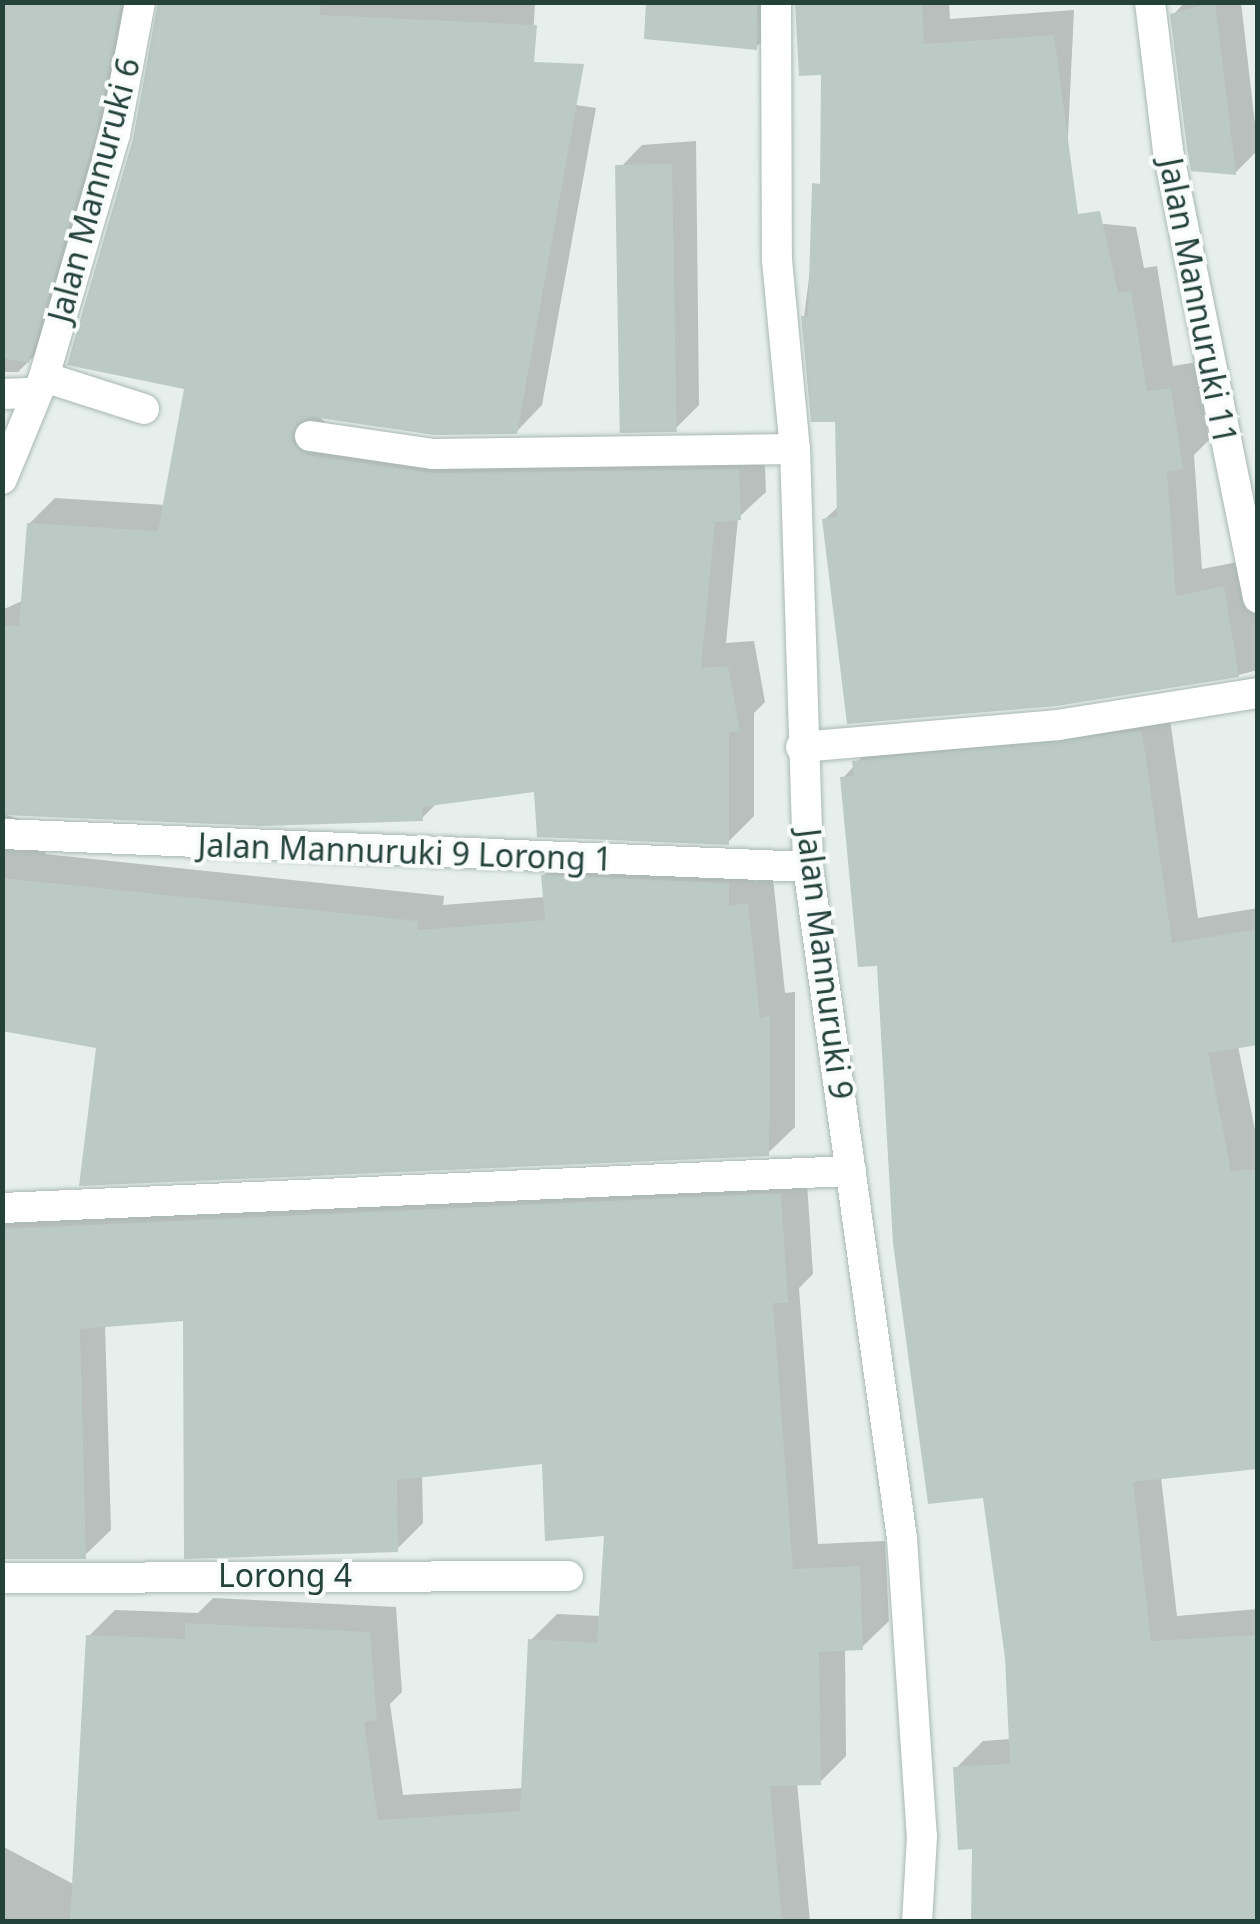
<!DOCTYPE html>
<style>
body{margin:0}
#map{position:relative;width:1260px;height:1924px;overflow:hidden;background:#e6efeb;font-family:"Noto Sans",sans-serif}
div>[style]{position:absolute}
.shadow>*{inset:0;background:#0003}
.building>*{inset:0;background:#bbcac4;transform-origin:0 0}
.roads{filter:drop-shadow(0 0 2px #a8b8b2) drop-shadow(0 0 2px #a8b8b2)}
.street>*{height:30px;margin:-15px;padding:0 15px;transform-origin:15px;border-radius:15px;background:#fff}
span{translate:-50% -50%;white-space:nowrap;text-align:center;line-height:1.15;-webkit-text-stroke:8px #f7fbf9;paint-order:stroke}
.street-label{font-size:32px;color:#24423a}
.frame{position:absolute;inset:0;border:5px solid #24423a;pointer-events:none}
</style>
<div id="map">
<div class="shadow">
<i style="clip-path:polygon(2px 2px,141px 2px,44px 346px,18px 372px,2px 372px)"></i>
<i style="clip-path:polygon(159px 2px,535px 2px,530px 98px,596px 108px,542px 405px,516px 432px,318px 416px,334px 429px,461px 448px,764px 443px,766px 492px,738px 518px,726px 643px,754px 641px,765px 702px,754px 713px,754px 816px,728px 842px,536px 790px,438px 802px,422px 818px,4px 814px,46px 828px,45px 854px,444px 896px,443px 905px,545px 897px,543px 876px,569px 850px,754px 857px,754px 881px,773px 878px,785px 993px,795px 992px,795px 1127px,768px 1153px,2px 1029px,2px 610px,24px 600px,29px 524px,55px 498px,165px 505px,187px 387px,136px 138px)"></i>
<i style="clip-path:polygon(681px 2px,782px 2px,781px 22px,756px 47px)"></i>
<i style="clip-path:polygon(795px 2px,949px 2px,950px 19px,1074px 10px,1064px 220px,1136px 227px,1144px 268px,1157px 266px,1173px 366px,1197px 362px,1209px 440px,1194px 455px,1202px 569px,1258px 558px,1258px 670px,1238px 675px,825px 519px,840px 505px,838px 419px,804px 317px,822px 177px,823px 73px)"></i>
<i style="clip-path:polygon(1185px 2px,1241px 2px,1258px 150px,1235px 173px,1173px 15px)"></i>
<i style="clip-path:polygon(696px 141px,699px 405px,675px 429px,618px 170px,642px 145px)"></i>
<i style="clip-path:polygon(1168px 705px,1198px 918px,1258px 908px,1258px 1043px,1238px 1046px,1258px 1145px,1258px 1466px,1161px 1477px,1177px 1616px,1258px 1609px,1258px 1922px,956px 1768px,983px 1741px,1011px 1739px,1007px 1657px,985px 1495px,843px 778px,881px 736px)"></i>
<i style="clip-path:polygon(806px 1168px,813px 1274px,799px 1288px,818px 1544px,885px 1541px,889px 1621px,862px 1647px,845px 1648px,846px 1756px,820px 1782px,797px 1783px,810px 1922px,2px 1922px,2px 1846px,75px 1885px,89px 1636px,115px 1610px,198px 1613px,213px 1598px,396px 1607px,402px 1692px,390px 1704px,403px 1795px,524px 1788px,531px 1640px,557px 1614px,601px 1616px,607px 1533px,545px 1461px,422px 1475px,423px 1523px,397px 1549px,185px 1319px,105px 1325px,111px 1530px,84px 1556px,2px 1557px,2px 1206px)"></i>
</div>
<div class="building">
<i style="clip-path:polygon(2px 2px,121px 2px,97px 130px,29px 363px,2px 358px)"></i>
<i style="clip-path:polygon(158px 2px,321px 2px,320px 15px,537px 25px,534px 62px,584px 64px,517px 434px,435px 435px,312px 417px,296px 424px,292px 442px,307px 455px,434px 473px,739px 469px,741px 520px,715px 522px,701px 668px,728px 666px,740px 731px,729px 732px,729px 845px,537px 837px,534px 792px,422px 807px,423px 821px,261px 826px,2px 815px,2px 625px,19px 627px,27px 523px,158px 531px,184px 389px,67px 365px,133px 139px)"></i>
<i style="clip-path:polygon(646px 2px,757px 2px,757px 50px,644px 39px)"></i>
<i style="clip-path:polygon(795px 2px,922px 2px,924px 44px,1054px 35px,1078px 214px,1100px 211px,1118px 293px,1131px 291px,1147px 391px,1171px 388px,1183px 469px,1167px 472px,1176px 596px,1224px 586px,1239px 677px,1056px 706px,847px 724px,822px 519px,837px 517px,835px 422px,811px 422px,801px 316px,808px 316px,812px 183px,820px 184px,821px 75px,799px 76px)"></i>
<i style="clip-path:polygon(1215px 2px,1236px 175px,1191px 171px,1187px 148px,1170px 14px)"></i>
<i style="left:672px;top:164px;width:268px;height:57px;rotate:89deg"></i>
<i style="clip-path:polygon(1142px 731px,1172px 943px,1258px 929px,1258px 1045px,1208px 1053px,1231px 1171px,1258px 1169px,1258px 1469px,1133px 1482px,1151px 1641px,1258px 1635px,1258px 1922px,971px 1922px,972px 1849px,958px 1850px,953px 1767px,1010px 1764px,1005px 1658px,983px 1498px,928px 1504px,893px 1243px,877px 966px,858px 967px,840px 777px,854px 776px,852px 761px)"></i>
<i style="clip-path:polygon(541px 875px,729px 883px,729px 906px,748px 903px,760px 1018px,770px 1016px,769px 1156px,79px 1186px,96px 1048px,2px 1031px,2px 878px,418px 921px,418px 930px,545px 920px)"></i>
<i style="clip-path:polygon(781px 1193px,788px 1303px,773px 1303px,793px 1569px,860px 1566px,863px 1650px,819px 1652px,821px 1785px,770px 1786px,782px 1922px,70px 1922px,86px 1635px,185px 1639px,185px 1623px,370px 1632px,377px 1720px,364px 1722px,378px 1820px,520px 1811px,528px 1639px,597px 1643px,604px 1536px,545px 1541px,542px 1464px,397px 1480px,398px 1552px,184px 1559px,183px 1321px,80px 1329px,86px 1559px,2px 1559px,2px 1229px)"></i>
</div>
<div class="roads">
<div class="street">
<i style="left:140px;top:2px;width:134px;rotate:100.7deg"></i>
<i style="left:115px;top:134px;width:253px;rotate:106.3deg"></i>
<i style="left:44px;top:377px;width:105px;rotate:17.7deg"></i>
<i style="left:776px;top:2px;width:258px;rotate:89.8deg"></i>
<i style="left:777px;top:260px;width:190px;rotate:84.6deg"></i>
<i style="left:795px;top:449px;width:418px;rotate:88.2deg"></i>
<i style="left:808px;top:867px;width:678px;rotate:82.03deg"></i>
<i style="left:902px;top:1538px;width:299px;rotate:86.2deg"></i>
<i style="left:922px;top:1836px;width:86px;rotate:93.3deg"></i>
<i style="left:1150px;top:2px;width:150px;rotate:83.1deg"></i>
<i style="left:1168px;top:151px;width:456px;rotate:78.6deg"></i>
<i style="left:2px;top:394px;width:33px;rotate:-2deg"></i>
<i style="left:310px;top:436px;width:125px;rotate:8.3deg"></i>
<i style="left:434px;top:454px;width:361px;rotate:-0.8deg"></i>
<i style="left:2px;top:479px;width:110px;rotate:-67.6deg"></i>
<i style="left:801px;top:747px;width:258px;rotate:-4.9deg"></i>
<i style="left:1058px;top:725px;width:203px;rotate:-9.1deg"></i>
<i style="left:2px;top:834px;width:807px;rotate:2.34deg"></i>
<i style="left:2px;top:1208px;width:850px;rotate:-2.5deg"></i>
<i style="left:2px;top:1578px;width:566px;rotate:-0.2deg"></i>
</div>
</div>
<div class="street-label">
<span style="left:94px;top:190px;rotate:-75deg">Jalan Mannuruki 6</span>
<span style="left:1198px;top:301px;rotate:79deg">Jalan Mannuruki 11</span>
<span style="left:405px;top:852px;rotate:2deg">Jalan Mannuruki 9 Lorong 1</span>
<span style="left:825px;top:964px;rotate:83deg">Jalan Mannuruki 9</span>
<span style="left:285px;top:1575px">Lorong 4</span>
</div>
<div class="frame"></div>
</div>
